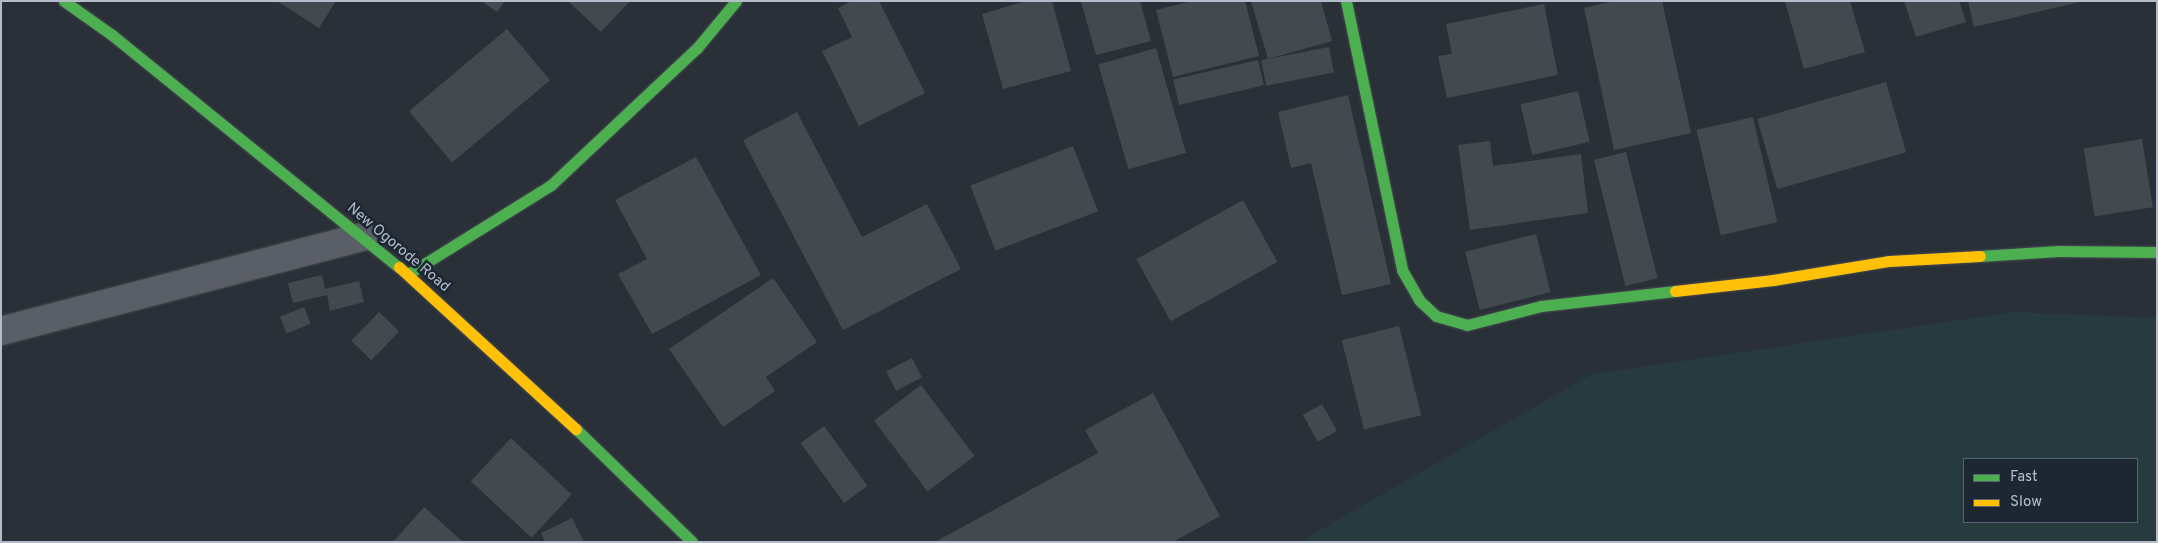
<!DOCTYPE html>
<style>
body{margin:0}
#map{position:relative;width:2158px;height:543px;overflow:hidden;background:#2a3038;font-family:Overpass,sans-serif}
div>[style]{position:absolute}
.green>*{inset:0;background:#273a3e}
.building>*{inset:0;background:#444950;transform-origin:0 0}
.roads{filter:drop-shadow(0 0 1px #484c53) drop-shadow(0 0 1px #484c53)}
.street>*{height:28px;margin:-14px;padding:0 14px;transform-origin:14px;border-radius:14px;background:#5a5e66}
.fast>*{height:11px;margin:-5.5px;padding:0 5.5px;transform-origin:5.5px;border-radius:5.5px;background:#4caf50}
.slow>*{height:11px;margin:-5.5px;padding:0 5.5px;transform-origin:5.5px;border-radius:5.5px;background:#ffc107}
span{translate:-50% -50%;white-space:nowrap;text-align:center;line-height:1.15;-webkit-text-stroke:5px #1d2633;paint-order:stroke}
.street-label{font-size:15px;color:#b4bcc9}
.frame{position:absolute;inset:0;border:2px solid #b4bcc9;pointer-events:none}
.legend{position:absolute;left:1963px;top:458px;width:175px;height:65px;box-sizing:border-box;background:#1d2633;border:1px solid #59626f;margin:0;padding:6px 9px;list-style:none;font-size:15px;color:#b4bcc9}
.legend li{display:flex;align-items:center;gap:10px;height:25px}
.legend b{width:25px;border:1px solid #59626f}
</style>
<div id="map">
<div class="green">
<i style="clip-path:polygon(evenodd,2014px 312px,2157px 318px,2157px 542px,1299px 542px,1592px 374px,2014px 312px,1964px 459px,2137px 459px,2137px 522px,1964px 522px,1964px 459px)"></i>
</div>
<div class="building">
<i style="clip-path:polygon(277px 1px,336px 1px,319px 28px)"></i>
<i style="clip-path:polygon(481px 1px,505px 1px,497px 12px)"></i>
<i style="clip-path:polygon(568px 1px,630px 1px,601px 32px)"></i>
<i style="clip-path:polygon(852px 1px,879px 1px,925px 93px,859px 126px,822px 51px,852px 37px,838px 8px)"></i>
<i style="clip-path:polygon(1026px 1px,1052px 1px,1071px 71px,1003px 89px,982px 14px)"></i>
<i style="clip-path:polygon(1081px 1px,1140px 1px,1151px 41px,1096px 55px)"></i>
<i style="clip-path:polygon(1192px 1px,1245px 1px,1259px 56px,1173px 77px,1156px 10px)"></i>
<i style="clip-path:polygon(1251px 1px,1321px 1px,1332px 41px,1268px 59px)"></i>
<i style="clip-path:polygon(1614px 1px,1662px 1px,1691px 133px,1614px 150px,1584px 8px)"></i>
<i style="clip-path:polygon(1785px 1px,1850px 1px,1865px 52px,1804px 69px)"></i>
<i style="clip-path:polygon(1904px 1px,1959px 1px,1966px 22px,1916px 37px)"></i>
<i style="clip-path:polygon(1968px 1px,2079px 1px,2079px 2px,1974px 27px)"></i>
<i style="clip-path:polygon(1544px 4px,1558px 75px,1447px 98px,1438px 56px,1452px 54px,1446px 24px)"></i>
<i style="left:507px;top:29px;width:67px;height:128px;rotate:50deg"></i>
<i style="left:1329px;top:47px;width:26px;height:69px;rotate:79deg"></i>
<i style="left:1156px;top:48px;width:109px;height:60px;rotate:74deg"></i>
<i style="left:1258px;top:60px;width:26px;height:87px;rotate:77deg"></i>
<i style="left:1886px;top:82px;width:73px;height:134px;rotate:74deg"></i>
<i style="left:1578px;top:91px;width:52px;height:59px;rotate:77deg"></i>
<i style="clip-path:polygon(1348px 95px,1391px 284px,1342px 295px,1311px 163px,1291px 168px,1278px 112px)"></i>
<i style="clip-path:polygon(797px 112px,862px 237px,927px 204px,961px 269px,843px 330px,743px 140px)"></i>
<i style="left:1753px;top:117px;width:108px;height:58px;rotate:77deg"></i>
<i style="left:2142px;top:139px;width:69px;height:59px;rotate:81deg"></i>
<i style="clip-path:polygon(1490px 141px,1493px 166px,1581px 154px,1588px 213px,1470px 230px,1458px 145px)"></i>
<i style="left:1073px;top:146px;width:70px;height:110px;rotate:69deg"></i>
<i style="left:1626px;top:152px;width:130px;height:33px;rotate:76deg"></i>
<i style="clip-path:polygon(696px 157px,761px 275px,652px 334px,618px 274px,647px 259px,615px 200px)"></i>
<i style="left:1243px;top:200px;width:71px;height:122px;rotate:61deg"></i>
<i style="left:1536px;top:234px;width:60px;height:73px;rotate:76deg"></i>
<i style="clip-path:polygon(322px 275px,325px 289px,359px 281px,364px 302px,330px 311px,327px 295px,293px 303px,288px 283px)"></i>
<i style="clip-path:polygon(773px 278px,817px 342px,766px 377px,775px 391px,723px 427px,669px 349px)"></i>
<i style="left:304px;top:307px;width:18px;height:26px;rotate:68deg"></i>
<i style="left:379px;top:312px;width:28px;height:40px;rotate:44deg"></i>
<i style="left:1399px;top:326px;width:92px;height:59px;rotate:76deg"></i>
<i style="left:912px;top:358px;width:22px;height:29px;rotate:63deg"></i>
<i style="left:921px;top:385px;width:89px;height:59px;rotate:53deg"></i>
<i style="clip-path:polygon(1153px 393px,1220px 516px,1173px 542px,935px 542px,1098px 453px,1085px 430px)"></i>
<i style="left:1322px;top:404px;width:31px;height:22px;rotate:61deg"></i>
<i style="left:824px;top:426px;width:74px;height:29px;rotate:54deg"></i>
<i style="left:511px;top:438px;width:83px;height:59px;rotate:43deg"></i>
<i style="clip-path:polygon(424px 507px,463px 542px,393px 542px)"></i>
<i style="clip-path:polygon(572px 518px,584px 542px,545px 542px,541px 533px)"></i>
</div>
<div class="roads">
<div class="street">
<i style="left:1px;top:331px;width:374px;rotate:-14.6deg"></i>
</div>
<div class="fast">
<i style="left:64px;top:1px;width:59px;rotate:35.3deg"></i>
<i style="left:112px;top:35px;width:369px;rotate:39deg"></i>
<i style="left:1346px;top:1px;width:275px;rotate:78.2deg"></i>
<i style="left:1402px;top:270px;width:34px;rotate:60deg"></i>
<i style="left:1419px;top:300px;width:23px;rotate:43deg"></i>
<i style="left:1436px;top:316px;width:32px;rotate:16deg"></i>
<i style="left:1467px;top:325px;width:76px;rotate:-14.4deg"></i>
<i style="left:1541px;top:306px;width:135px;rotate:-6.4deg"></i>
<i style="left:1980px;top:256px;width:78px;rotate:-3.7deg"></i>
<i style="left:2058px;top:251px;width:99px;rotate:0.6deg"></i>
<i style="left:408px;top:274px;width:168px;rotate:-31.9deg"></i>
<i style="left:551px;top:185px;width:200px;rotate:-43.2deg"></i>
<i style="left:697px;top:48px;width:61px;rotate:-50.3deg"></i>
<i style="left:576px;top:429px;width:162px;rotate:44.2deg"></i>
</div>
<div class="slow">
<i style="left:399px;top:267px;width:240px;rotate:42.5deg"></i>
<i style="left:1675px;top:291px;width:99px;rotate:-6.4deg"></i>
<i style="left:1773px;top:280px;width:118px;rotate:-9.3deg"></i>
<i style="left:1889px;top:261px;width:91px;rotate:-3.1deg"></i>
</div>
</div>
<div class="street-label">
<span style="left:398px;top:248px;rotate:40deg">New Ogorode Road</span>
</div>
<div class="frame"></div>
<ul class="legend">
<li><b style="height:6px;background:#4caf50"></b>Fast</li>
<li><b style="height:6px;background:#ffc107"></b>Slow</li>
</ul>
</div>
